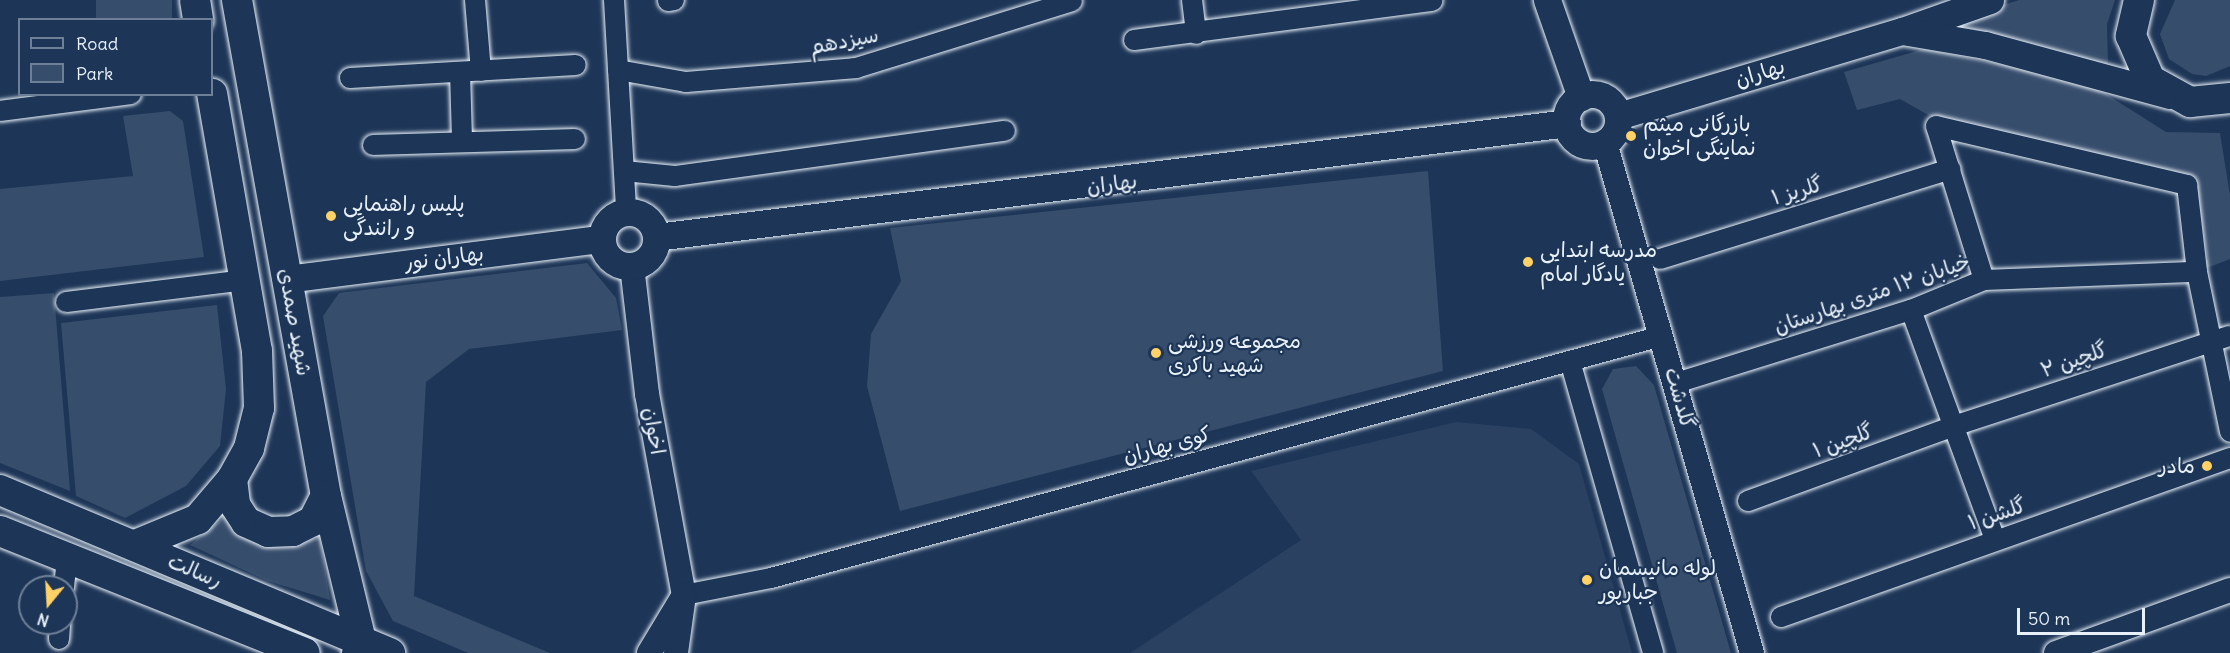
<!DOCTYPE html>
<meta charset="utf-8">
<style>
body{margin:0}
#map{position:relative;width:2230px;height:653px;overflow:hidden;background:#1d3557;font-family:Delius,"Playpen Sans Arabic",sans-serif}
div>[style]{position:absolute}
.built>*{inset:0;background:#2a4162}
.green>*{inset:0;background:#374d6c;transform-origin:0 0}
.roads{filter:drop-shadow(0 0 2px #e8f1f8) drop-shadow(0 0 2px #e8f1f8)}
.minor>*{height:20px;margin:-10px;padding:0 10px;transform-origin:10px;border-radius:10px;background:#1d3557}
.tertiary>*{height:24px;margin:-12px;padding:0 12px;transform-origin:12px;border-radius:12px;background:#1d3557}
.secondary>*{height:27px;margin:-13.5px;padding:0 13.5px;transform-origin:13.5px;border-radius:13.5px;background:#1d3557}
.secondary>.ring{margin:-13.5px;padding:0;box-sizing:content-box;background:none;border:27px solid #1d3557;border-radius:50%}
.primary>*{height:30px;margin:-15px;padding:0 15px;transform-origin:15px;border-radius:15px;background:#1d3557}
.dots>*{width:16px;height:16px;translate:-50% -50%;box-sizing:border-box;border:3px solid #1d3557;border-radius:50%}
span{translate:-50% -50%;white-space:nowrap;text-align:center;line-height:1.15;-webkit-text-stroke:4.5px #1d3557;paint-order:stroke}
.street-label{font-size:21px;color:#e8f1f8}
.poi-label{font-size:21px;color:#e8f1f8}
.left{translate:0 -50%;text-align:left}
.right{translate:-100% -50%;text-align:right}
.legend{position:absolute;left:18px;top:18px;width:195px;height:78px;box-sizing:border-box;background:#1d3557;border:2px solid #6e8097;margin:0;padding:8px 10px;list-style:none;font-size:18px;color:#e8f1f8}
.legend li{display:flex;align-items:center;gap:12px;height:30px}
.legend b{width:30px;border:2px solid #6e8097}
.north{position:absolute;left:18px;top:575px;width:60px;height:60px;box-sizing:border-box;background:#1d3557;border:2px solid #6e8097;border-radius:50%;rotate:198deg;font-size:16px;font-weight:700;line-height:24px;text-align:center;color:#e8f1f8}
.north::after{content:'';display:block;margin:auto;width:21px;height:27px;background:#ffd166;clip-path:polygon(50% 0,100% 100%,50% 72%,0 100%)}
.scale{position:absolute;left:2017px;top:608px;width:128px;height:27px;box-sizing:border-box;border:3px solid #e8f1f8;border-top:0;padding-left:8px;font-size:18px;line-height:21px;white-space:nowrap;color:#e8f1f8;-webkit-text-stroke:4px #1d3557;paint-order:stroke}
</style>
<div id="map">
<div class="built">
<i style="clip-path:polygon(1456px 422px,1531px 429px,1579px 464px,1632px 653px,1130px 653px,1301px 540px,1251px 471px)"></i>
</div>
<div class="green">
<i style="left:96px;top:0;width:76px;height:19px"></i>
<i style="clip-path:polygon(2019px 0,2115px 0,2107px 24px,2108px 65px,1949px 23px)"></i>
<i style="clip-path:polygon(2175px 0,2230px 0,2230px 66px,2206px 76px,2192px 74px,2169px 59px,2160px 34px)"></i>
<i style="clip-path:polygon(1924px 49px,2087px 82px,2166px 132px,2220px 133px,2230px 195px,2230px 259px,2197px 272px,2208px 259px,2195px 180px,1937px 120px,1900px 99px,1857px 110px,1844px 72px)"></i>
<i style="clip-path:polygon(170px 111px,183px 121px,204px 257px,0 281px,0 189px,133px 176px,123px 116px)"></i>
<i style="clip-path:polygon(1428px 171px,1443px 371px,900px 511px,867px 386px,871px 334px,901px 281px,890px 228px)"></i>
<i style="clip-path:polygon(587px 263px,616px 298px,622px 330px,469px 349px,426px 382px,414px 596px,550px 653px,468px 653px,393px 621px,366px 571px,323px 316px,339px 293px)"></i>
<i style="clip-path:polygon(54px 293px,70px 491px,0 463px,0 297px)"></i>
<i style="clip-path:polygon(217px 305px,226px 389px,220px 446px,186px 486px,125px 518px,76px 496px,61px 323px)"></i>
<i style="clip-path:polygon(1636px 366px,1654px 385px,1731px 653px,1677px 653px,1602px 389px,1613px 369px)"></i>
<i style="clip-path:polygon(227px 515px,291px 545px,320px 538px,330px 600px,268px 581px,190px 545px)"></i>
</div>
<div class="roads">
<div class="minor">
<i style="left:475px;top:0;width:71px;rotate:85.2deg"></i>
<i style="left:614px;top:0;width:211px;rotate:86.7deg"></i>
<i style="left:1192px;top:0;width:34px;rotate:83deg"></i>
<i style="left:668px;top:1px;width:6px;rotate:-9deg"></i>
<i style="left:1134px;top:40px;width:301px;rotate:-7.5deg"></i>
<i style="left:618px;top:70px;width:69px;rotate:10deg"></i>
<i style="left:686px;top:82px;width:171px;rotate:-4.7deg"></i>
<i style="left:856px;top:68px;width:226px;rotate:-17.2deg"></i>
<i style="left:460px;top:72px;width:69px;rotate:88.3deg"></i>
<i style="left:350px;top:78px;width:226px;rotate:-3.3deg"></i>
<i style="left:0;top:111px;width:132px;rotate:-7.4deg"></i>
<i style="left:373px;top:145px;width:202px;rotate:-1.7deg"></i>
<i style="left:624px;top:171px;width:51px;rotate:5.6deg"></i>
<i style="left:675px;top:176px;width:333px;rotate:-7.8deg"></i>
<i style="left:1660px;top:259px;width:304px;rotate:-17.2deg"></i>
<i style="left:1984px;top:280px;width:161px;rotate:-107.3deg"></i>
<i style="left:1936px;top:126px;width:258px;rotate:13.2deg"></i>
<i style="left:2187px;top:185px;width:88px;rotate:83.4deg"></i>
<i style="left:2197px;top:272px;width:163px;rotate:78.3deg"></i>
<i style="left:66px;top:302px;width:179px;rotate:-7deg"></i>
<i style="left:1911px;top:310px;width:245px;rotate:69.9deg"></i>
<i style="left:1570px;top:361px;width:304px;rotate:74.1deg"></i>
<i style="left:1676px;top:383px;width:246px;rotate:-17.3deg"></i>
<i style="left:1911px;top:310px;width:79px;rotate:-22.3deg"></i>
<i style="left:1984px;top:280px;width:213px;rotate:-2.2deg"></i>
<i style="left:1748px;top:501px;width:219px;rotate:-20deg"></i>
<i style="left:1954px;top:426px;width:290px;rotate:-18.1deg"></i>
<i style="left:64px;top:587px;width:30px;rotate:-84deg"></i>
<i style="left:684px;top:595px;width:89px;rotate:-11.1deg"></i>
<i style="left:771px;top:578px;width:923px;rotate:-15.2deg"></i>
<i style="left:1781px;top:617px;width:476px;rotate:-19.5deg"></i>
<i style="left:59px;top:639px;width:16px;rotate:-86deg"></i>
</div>
<div class="tertiary">
<i style="left:1605px;top:143px;width:531px;rotate:73.92deg"></i>
<i style="left:632px;top:266px;width:129px;rotate:83.3deg"></i>
<i style="left:647px;top:394px;width:204px;rotate:79.6deg"></i>
<i style="left:649px;top:653px;width:68px;rotate:-58.9deg"></i>
<i style="left:684px;top:595px;width:59px;rotate:97.9deg"></i>
<i style="left:2056px;top:653px;width:185px;rotate:-19.9deg"></i>
</div>
<div class="secondary">
<i style="left:1547px;top:0;width:103px;rotate:70.7deg"></i>
<i style="left:1990px;top:0;width:93px;rotate:160.6deg"></i>
<i style="left:1902px;top:31px;width:84px;rotate:9.6deg"></i>
<i style="left:1985px;top:45px;width:191px;rotate:15.2deg"></i>
<i class="ring" style="left:1566px;top:94px;width:25px;height:25px"></i>
<i style="left:1618px;top:116px;width:296px;rotate:-16.7deg"></i>
<i class="ring" style="left:602px;top:212px;width:27px;height:27px"></i>
<i style="left:656px;top:237px;width:918px;rotate:-7.13deg"></i>
<i style="left:287px;top:279px;width:317px;rotate:-7.3deg"></i>
</div>
<div class="primary">
<i style="left:195px;top:0;width:20px;rotate:81deg"></i>
<i style="left:237px;top:0;width:504px;rotate:79.83deg"></i>
<i style="left:326px;top:496px;width:149px;rotate:76.4deg"></i>
<i style="left:361px;top:641px;width:13px;rotate:108deg"></i>
<i style="left:2139px;top:0;width:37px;rotate:103deg"></i>
<i style="left:2131px;top:36px;width:48px;rotate:66.6deg"></i>
<i style="left:2150px;top:80px;width:46px;rotate:28.8deg"></i>
<i style="left:2190px;top:102px;width:40px;rotate:-5.7deg"></i>
<i style="left:232px;top:479px;width:26px;rotate:83deg"></i>
<i style="left:235px;top:505px;width:20px;rotate:57deg"></i>
<i style="left:246px;top:522px;width:24px;rotate:24deg"></i>
<i style="left:268px;top:532px;width:25px;rotate:-2deg"></i>
<i style="left:293px;top:531px;width:22px;rotate:-27deg"></i>
<i style="left:313px;top:521px;width:28px;rotate:-63deg"></i>
<i style="left:0;top:490px;width:423px;rotate:22.7deg"></i>
<i style="left:0;top:531px;width:328px;rotate:21.8deg"></i>
<i style="left:135px;top:545px;width:68px;rotate:-22.4deg"></i>
<i style="left:198px;top:519px;width:52px;rotate:-49.6deg"></i>
<i style="left:232px;top:479px;width:35px;rotate:-61deg"></i>
<i style="left:249px;top:448px;width:41px;rotate:-76deg"></i>
<i style="left:259px;top:408px;width:57px;rotate:-92deg"></i>
<i style="left:257px;top:351px;width:261px;rotate:-99.9deg"></i>
</div>
</div>
<div class="dots">
<i style="left:1631px;top:136px;background:#ffd166"></i>
<i style="left:331px;top:216px;background:#ffd166"></i>
<i style="left:1528px;top:262px;background:#ffd166"></i>
<i style="left:1156px;top:353px;background:#ffd166"></i>
<i style="left:2207px;top:466px;background:#ffd166"></i>
<i style="left:1587px;top:580px;background:#ffd166"></i>
</div>
<div class="street-label">
<span style="left:844px;top:41px;rotate:-11deg">سیزدهم</span>
<span style="left:1760px;top:73px;rotate:-17deg">بهاران</span>
<span style="left:1112px;top:184px;rotate:-7deg">بهاران</span>
<span style="left:1797px;top:191px;rotate:-17deg">گلریز ۱</span>
<span style="left:444px;top:258px;rotate:-7deg">بهاران نور</span>
<span style="left:1872px;top:294px;rotate:-19deg">خیابان ۱۲ متری بهارستان</span>
<span style="left:295px;top:322px;rotate:80deg">شهید صمدی</span>
<span style="left:2074px;top:360px;rotate:-19deg">گلچین ۲</span>
<span style="left:1680px;top:398px;rotate:74deg">گلدشت</span>
<span style="left:654px;top:431px;rotate:80deg">اخوان</span>
<span style="left:1843px;top:441px;rotate:-20deg">گلچین ۱</span>
<span style="left:1167px;top:445px;rotate:-15deg">کوی بهاران</span>
<span style="left:1997px;top:514px;rotate:-19deg">گلشن ۱</span>
<span style="left:195px;top:571px;rotate:23deg">رسالت</span>
</div>
<div class="poi-label">
<span class="left" style="left:1643px;top:136px">بازرگانی میثم<br>نماینگی اخوان</span>
<span class="left" style="left:343px;top:216px">پلیس راهنمایی<br>و رانندگی</span>
<span class="left" style="left:1540px;top:262px">مدرسه ابتدایی<br>یادگار امام</span>
<span class="left" style="left:1168px;top:353px">مجموعه ورزشی<br>شهید باکری</span>
<span class="right" style="left:2195px;top:466px">مادر</span>
<span class="left" style="left:1599px;top:580px">لوله مانیسمان<br>جبارپور</span>
</div>
<ul class="legend">
<li><b style="height:8px;background:#1d3557"></b>Road</li>
<li><b style="height:16px;background:#374d6c"></b>Park</li>
</ul>
<div class="north">N</div>
<div class="scale">50 m</div>
</div>
